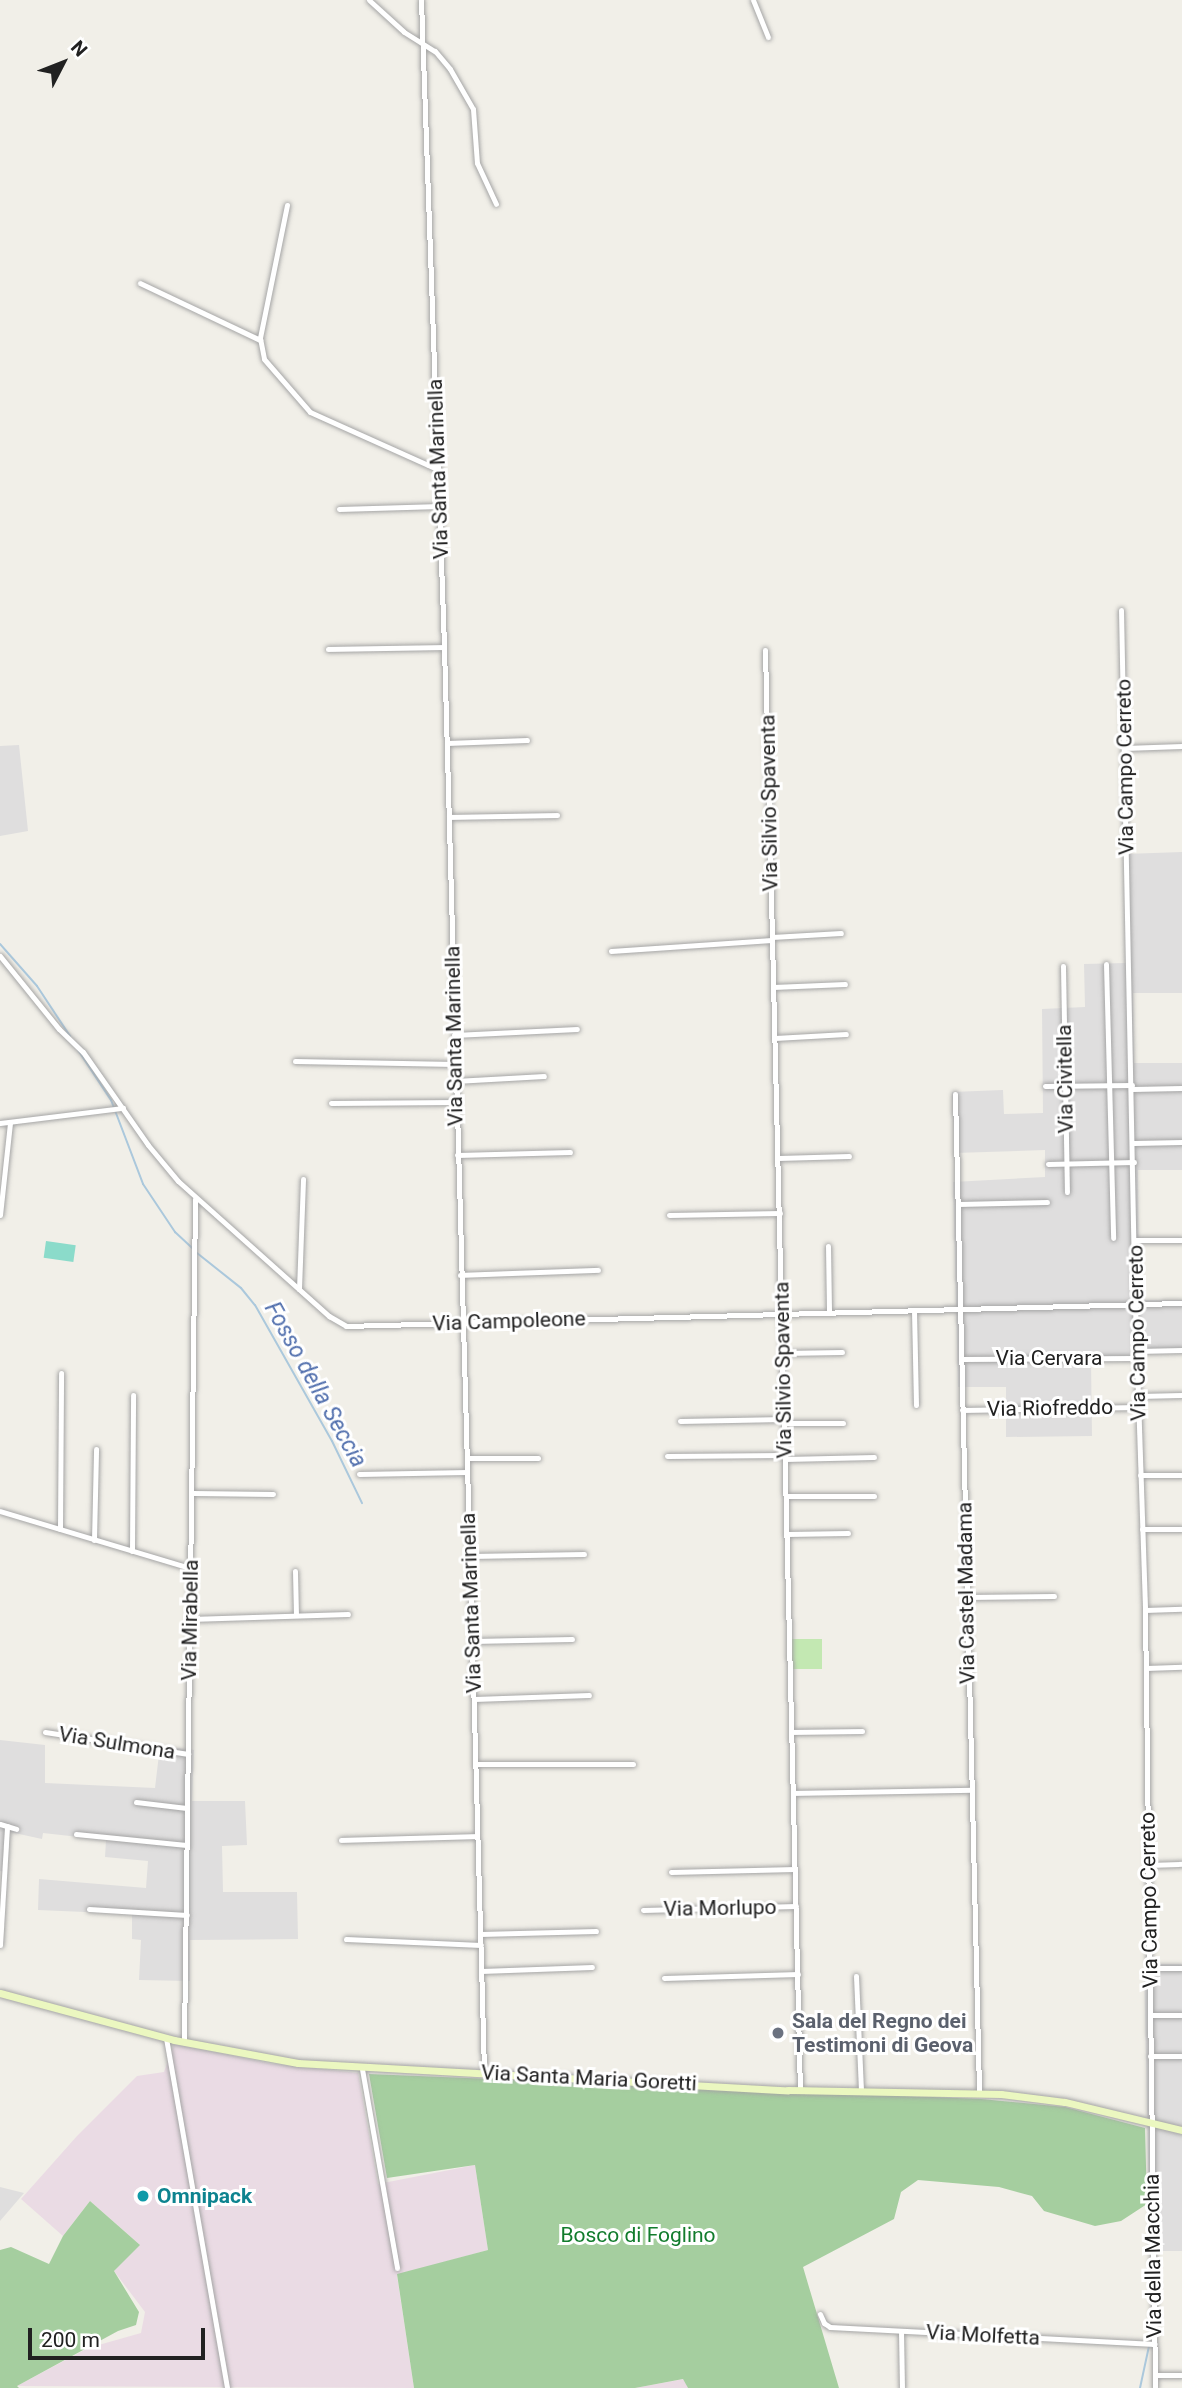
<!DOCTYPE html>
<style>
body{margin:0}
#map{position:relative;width:1182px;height:2388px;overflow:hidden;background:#f1efe8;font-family:Roboto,sans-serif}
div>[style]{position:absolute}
.residential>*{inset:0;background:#dfdede}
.industrial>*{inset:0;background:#eadbe4}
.grass>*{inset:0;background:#c3e8b2;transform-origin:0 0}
.forest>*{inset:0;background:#a5ce9f}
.pitch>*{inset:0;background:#8bdbca;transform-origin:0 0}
.stream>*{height:2px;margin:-1px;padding:0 1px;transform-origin:1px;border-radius:1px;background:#abc8dc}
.roads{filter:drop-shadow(0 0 2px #a5a5a5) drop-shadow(0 0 2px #a5a5a5)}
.street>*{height:5px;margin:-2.5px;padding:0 2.5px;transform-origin:2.5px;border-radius:2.5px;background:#fff}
.secondary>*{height:7px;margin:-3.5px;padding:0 3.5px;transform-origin:3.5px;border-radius:3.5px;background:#ebf7c0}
.dots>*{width:19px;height:19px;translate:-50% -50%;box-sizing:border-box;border:4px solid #fff;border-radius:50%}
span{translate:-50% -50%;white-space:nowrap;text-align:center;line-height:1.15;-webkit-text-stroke:6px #fff;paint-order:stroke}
.street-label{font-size:21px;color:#212121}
.worship-label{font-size:21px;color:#5b616d;font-weight:700}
.left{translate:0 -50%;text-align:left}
.culture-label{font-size:21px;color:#0d838f;font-weight:700}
.park-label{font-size:21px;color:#127c2d}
.water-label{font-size:23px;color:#516fad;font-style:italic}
.north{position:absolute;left:28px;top:28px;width:70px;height:70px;-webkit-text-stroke:5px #fff;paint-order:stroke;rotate:48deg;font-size:19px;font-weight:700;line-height:28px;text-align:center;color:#212121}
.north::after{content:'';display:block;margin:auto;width:24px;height:32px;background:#212121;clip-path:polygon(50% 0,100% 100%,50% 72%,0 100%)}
.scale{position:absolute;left:28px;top:2328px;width:177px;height:32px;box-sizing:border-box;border:4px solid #212121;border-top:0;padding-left:9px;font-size:21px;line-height:24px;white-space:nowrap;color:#212121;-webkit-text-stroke:5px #fff;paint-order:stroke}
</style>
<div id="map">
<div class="residential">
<i style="clip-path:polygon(19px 745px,28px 831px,0 836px,0 746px)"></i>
<i style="clip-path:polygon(1182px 852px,1182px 993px,1133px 993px,1134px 1063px,1182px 1063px,1182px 1170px,1138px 1170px,1139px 1300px,1182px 1300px,1182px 1363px,1182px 1352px,1140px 1353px,1141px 1360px,1091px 1361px,1092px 1436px,1006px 1437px,1006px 1387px,958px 1387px,953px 1182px,1045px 1177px,1045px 1150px,955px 1153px,952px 1092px,1003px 1090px,1004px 1114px,1043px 1113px,1042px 1009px,1085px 1007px,1084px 964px,1126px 963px,1125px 854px)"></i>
<i style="clip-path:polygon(0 1740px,45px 1745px,45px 1783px,155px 1788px,160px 1746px,194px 1750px,192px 1801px,245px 1801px,247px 1845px,222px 1846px,223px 1892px,297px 1892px,298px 1939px,190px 1940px,190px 1981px,139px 1980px,141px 1940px,132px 1939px,132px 1914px,38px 1910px,39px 1879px,146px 1888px,148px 1861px,105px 1857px,106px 1840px,43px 1833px,42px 1839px,10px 1832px,7px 1872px,0 1871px)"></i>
<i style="clip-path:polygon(1144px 1964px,1182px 1964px,1182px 2251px,1150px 2251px)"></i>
<i style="clip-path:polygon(0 2187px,24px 2193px,0 2221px)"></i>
</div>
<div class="industrial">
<i style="clip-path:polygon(174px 2044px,273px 2064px,358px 2073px,378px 2184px,475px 2165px,488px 2250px,397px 2275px,414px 2388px,17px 2386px,88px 2348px,141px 2333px,145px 2312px,114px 2271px,139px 2244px,90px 2201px,63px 2236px,21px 2199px,77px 2136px,137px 2076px,164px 2072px)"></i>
<i style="clip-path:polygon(684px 2379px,688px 2388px,635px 2388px)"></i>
</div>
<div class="grass">
<i style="left:822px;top:1639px;width:30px;height:30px;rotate:90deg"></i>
</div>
<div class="forest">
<i style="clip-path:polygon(369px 2074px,981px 2099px,1065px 2107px,1145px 2128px,1147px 2204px,1121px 2221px,1095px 2226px,1044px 2211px,1032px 2196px,999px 2187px,918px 2180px,901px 2192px,894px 2219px,803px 2267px,839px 2388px,688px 2388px,683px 2379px,635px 2388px,414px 2388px,397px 2274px,488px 2250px,475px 2165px,387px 2178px)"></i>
<i style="clip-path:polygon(90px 2201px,140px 2245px,114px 2271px,139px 2312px,136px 2325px,118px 2331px,17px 2386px,19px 2388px,0 2388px,0 2250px,11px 2247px,49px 2264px,63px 2236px)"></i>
</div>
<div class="pitch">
<i style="left:46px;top:1241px;width:30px;height:17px;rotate:8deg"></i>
</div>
<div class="stream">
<i style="left:0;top:944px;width:56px;rotate:48.6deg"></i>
<i style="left:37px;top:986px;width:60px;rotate:56.6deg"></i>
<i style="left:78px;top:1050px;width:60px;rotate:56.6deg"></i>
<i style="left:111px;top:1100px;width:90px;rotate:69.1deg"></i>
<i style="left:143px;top:1184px;width:58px;rotate:56.3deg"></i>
<i style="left:175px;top:1232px;width:25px;rotate:43deg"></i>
<i style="left:197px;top:1253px;width:56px;rotate:38.5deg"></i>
<i style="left:241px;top:1288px;width:22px;rotate:51deg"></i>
<i style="left:255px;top:1305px;width:156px;rotate:60.5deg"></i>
<i style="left:332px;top:1441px;width:69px;rotate:64.2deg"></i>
<i style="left:1140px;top:2388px;width:43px;rotate:-77.9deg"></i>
</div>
<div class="roads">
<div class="street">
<i style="left:369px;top:0;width:47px;rotate:42.4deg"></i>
<i style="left:404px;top:32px;width:36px;rotate:32deg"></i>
<i style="left:435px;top:51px;width:23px;rotate:50deg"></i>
<i style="left:450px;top:69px;width:46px;rotate:60.1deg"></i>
<i style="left:473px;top:109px;width:54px;rotate:85.8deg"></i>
<i style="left:477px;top:163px;width:45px;rotate:65.1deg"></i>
<i style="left:421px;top:0;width:647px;rotate:87.96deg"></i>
<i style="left:444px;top:647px;width:1426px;rotate:88.39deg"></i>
<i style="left:753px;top:0;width:40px;rotate:68deg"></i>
<i style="left:287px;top:205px;width:136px;rotate:101.5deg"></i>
<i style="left:260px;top:338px;width:21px;rotate:79deg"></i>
<i style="left:264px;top:359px;width:70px;rotate:49deg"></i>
<i style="left:310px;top:412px;width:141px;rotate:24.2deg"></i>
<i style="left:140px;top:283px;width:133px;rotate:25.4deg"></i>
<i style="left:339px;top:509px;width:101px;rotate:-1.7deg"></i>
<i style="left:1121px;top:610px;width:666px;rotate:88.88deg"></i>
<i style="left:1134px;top:1276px;width:334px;rotate:88.1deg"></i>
<i style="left:1145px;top:1610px;width:778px;rotate:89.26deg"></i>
<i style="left:328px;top:649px;width:116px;rotate:-1deg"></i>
<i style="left:765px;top:650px;width:1440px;rotate:88.61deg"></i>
<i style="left:447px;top:743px;width:80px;rotate:-2.1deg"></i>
<i style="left:1124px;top:748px;width:58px;rotate:-2deg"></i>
<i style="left:449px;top:817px;width:108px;rotate:-1.1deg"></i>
<i style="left:772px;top:937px;width:69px;rotate:-3.3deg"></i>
<i style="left:611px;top:951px;width:161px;rotate:-3.9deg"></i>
<i style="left:0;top:956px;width:94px;rotate:51.1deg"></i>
<i style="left:59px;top:1029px;width:33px;rotate:44deg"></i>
<i style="left:83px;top:1052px;width:113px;rotate:55deg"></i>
<i style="left:148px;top:1145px;width:47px;rotate:50.2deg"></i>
<i style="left:178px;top:1181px;width:203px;rotate:41.8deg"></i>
<i style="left:329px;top:1316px;width:20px;rotate:30deg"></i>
<i style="left:346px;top:1326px;width:836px;rotate:-1.58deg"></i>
<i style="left:1106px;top:964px;width:274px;rotate:88.5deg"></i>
<i style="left:1063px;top:966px;width:226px;rotate:89deg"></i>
<i style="left:773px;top:987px;width:72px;rotate:-2.4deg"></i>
<i style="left:454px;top:1035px;width:123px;rotate:-2.8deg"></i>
<i style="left:775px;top:1038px;width:71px;rotate:-3.2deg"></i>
<i style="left:295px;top:1061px;width:160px;rotate:1.1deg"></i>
<i style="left:455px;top:1081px;width:89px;rotate:-3.2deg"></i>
<i style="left:1045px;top:1086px;width:87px;rotate:-0.7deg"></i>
<i style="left:1132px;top:1089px;width:50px;rotate:-1.1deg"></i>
<i style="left:955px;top:1094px;width:998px;rotate:88.62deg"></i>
<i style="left:331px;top:1103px;width:125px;rotate:-0.5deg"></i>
<i style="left:0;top:1123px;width:124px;rotate:-7deg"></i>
<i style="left:1134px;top:1143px;width:48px;rotate:-1.2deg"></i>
<i style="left:457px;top:1155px;width:113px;rotate:-1.5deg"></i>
<i style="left:778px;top:1158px;width:71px;rotate:-1.6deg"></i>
<i style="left:1048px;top:1164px;width:86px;rotate:-1.3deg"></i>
<i style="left:958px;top:1204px;width:89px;rotate:-1.3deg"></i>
<i style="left:0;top:1215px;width:93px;rotate:-83.8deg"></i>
<i style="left:669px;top:1215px;width:111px;rotate:-1deg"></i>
<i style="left:1134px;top:1240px;width:48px"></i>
<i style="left:828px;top:1246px;width:66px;rotate:89.1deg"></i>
<i style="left:460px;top:1275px;width:138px;rotate:-2.1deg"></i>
<i style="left:299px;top:1289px;width:110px;rotate:-87.9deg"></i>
<i style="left:914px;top:1310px;width:95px;rotate:88.8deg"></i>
<i style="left:1137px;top:1351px;width:45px;rotate:-1.3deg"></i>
<i style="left:783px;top:1353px;width:59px;rotate:-1deg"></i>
<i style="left:961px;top:1359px;width:176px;rotate:-0.3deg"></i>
<i style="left:1138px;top:1396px;width:44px;rotate:-1.3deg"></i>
<i style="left:962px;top:1410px;width:176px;rotate:-1deg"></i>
<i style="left:680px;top:1421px;width:104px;rotate:-1.1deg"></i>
<i style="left:784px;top:1423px;width:59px"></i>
<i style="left:667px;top:1456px;width:118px;rotate:-0.5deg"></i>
<i style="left:467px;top:1458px;width:71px"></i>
<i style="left:785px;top:1459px;width:89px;rotate:-1.3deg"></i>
<i style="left:359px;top:1474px;width:108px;rotate:-1.1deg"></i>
<i style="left:1140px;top:1475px;width:42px"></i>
<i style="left:193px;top:1493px;width:80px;rotate:0.7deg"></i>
<i style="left:786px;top:1496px;width:88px"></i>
<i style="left:0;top:1511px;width:198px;rotate:16.7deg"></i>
<i style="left:60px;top:1529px;width:156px;rotate:-89.6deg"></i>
<i style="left:1142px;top:1529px;width:40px"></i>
<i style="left:787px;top:1534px;width:61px;rotate:-0.9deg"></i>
<i style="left:94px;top:1540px;width:91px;rotate:-88.7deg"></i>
<i style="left:132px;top:1551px;width:156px;rotate:-89.6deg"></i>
<i style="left:470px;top:1556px;width:114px;rotate:-1deg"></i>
<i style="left:295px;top:1571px;width:43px;rotate:88.7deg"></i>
<i style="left:966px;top:1597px;width:88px;rotate:-0.7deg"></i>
<i style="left:1145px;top:1610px;width:37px;rotate:-2deg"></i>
<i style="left:190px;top:1619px;width:158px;rotate:-1.8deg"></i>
<i style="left:472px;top:1641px;width:100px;rotate:-1.1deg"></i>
<i style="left:1146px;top:1668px;width:36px;rotate:-2deg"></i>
<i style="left:474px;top:1699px;width:115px;rotate:-2deg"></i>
<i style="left:45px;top:1732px;width:145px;rotate:8.7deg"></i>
<i style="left:792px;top:1732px;width:70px;rotate:-0.8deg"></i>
<i style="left:475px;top:1764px;width:158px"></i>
<i style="left:793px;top:1793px;width:178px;rotate:-1deg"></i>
<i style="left:136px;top:1802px;width:51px;rotate:6.7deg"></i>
<i style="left:0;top:1824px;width:17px;rotate:17deg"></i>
<i style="left:76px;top:1834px;width:111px;rotate:5.7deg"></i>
<i style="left:341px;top:1840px;width:136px;rotate:-1.7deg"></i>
<i style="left:1148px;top:1865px;width:34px;rotate:-2deg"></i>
<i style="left:671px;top:1872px;width:124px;rotate:-1.4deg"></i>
<i style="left:89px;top:1909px;width:98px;rotate:3.5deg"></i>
<i style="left:643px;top:1910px;width:153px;rotate:-1.5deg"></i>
<i style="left:480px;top:1934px;width:116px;rotate:-1.5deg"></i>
<i style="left:346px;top:1939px;width:135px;rotate:2.5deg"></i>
<i style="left:0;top:1945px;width:119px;rotate:-86.6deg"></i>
<i style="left:1150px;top:1968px;width:32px"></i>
<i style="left:481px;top:1971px;width:111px;rotate:-2.1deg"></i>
<i style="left:856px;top:1976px;width:115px;rotate:87.5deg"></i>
<i style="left:664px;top:1978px;width:134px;rotate:-1.7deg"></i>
<i style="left:1150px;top:2015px;width:32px"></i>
<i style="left:166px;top:2038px;width:355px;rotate:80.1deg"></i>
<i style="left:184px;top:2042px;width:843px;rotate:-89.25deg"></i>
<i style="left:1150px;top:2056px;width:32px"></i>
<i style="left:362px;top:2069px;width:202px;rotate:80deg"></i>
<i style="left:820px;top:2314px;width:10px;rotate:66deg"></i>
<i style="left:824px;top:2323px;width:7px;rotate:34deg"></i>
<i style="left:830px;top:2327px;width:325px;rotate:3deg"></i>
<i style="left:901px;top:2331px;width:57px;rotate:89deg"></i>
<i style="left:1155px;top:2375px;width:27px"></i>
</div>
<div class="secondary">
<i style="left:0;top:1993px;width:180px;rotate:15.1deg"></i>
<i style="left:174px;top:2040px;width:126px;rotate:10.5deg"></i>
<i style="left:298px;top:2063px;width:491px;rotate:3.2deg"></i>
<i style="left:788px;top:2090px;width:213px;rotate:1.1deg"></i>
<i style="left:1001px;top:2094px;width:64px;rotate:7.1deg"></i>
<i style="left:1065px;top:2102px;width:120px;rotate:13.5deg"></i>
</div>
</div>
<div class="dots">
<i style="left:778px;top:2033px;background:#6b7280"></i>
<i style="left:143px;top:2196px;background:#0f9aa8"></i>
</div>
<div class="street-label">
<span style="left:438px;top:469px;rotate:-92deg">Via Santa Marinella</span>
<span style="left:1125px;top:767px;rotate:-91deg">Via Campo Cerreto</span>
<span style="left:769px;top:803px;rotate:-91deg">Via Silvio Spaventa</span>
<span style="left:454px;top:1036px;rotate:-91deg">Via Santa Marinella</span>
<span style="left:1065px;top:1079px;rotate:-91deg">Via Civitella</span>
<span style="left:509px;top:1321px;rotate:-2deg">Via Campoleone</span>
<span style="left:1137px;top:1333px;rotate:-91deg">Via Campo Cerreto</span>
<span style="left:1049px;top:1358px">Via Cervara</span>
<span style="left:783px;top:1370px;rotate:-91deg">Via Silvio Spaventa</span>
<span style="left:1050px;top:1408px;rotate:-1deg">Via Riofreddo</span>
<span style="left:966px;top:1593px;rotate:-91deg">Via Castel Madama</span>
<span style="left:471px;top:1603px;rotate:-92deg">Via Santa Marinella</span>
<span style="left:190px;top:1620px;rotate:-89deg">Via Mirabella</span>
<span style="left:117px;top:1743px;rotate:9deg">Via Sulmona</span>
<span style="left:1149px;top:1900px;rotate:-91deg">Via Campo Cerreto</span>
<span style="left:720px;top:1908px;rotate:-1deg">Via Morlupo</span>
<span style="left:589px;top:2078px;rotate:3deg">Via Santa Maria Goretti</span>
<span style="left:1153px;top:2256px;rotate:-91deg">Via della Macchia</span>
<span style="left:983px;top:2335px;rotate:3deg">Via Molfetta</span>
</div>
<div class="worship-label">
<span class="left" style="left:792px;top:2033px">Sala del Regno dei<br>Testimoni di Geova</span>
</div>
<div class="culture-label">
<span class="left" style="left:157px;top:2196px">Omnipack</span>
</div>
<div class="park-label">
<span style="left:638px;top:2235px">Bosco di Foglino</span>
</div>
<div class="water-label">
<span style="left:315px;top:1385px;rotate:61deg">Fosso della Seccia</span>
</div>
<div class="north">N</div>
<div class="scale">200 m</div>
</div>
